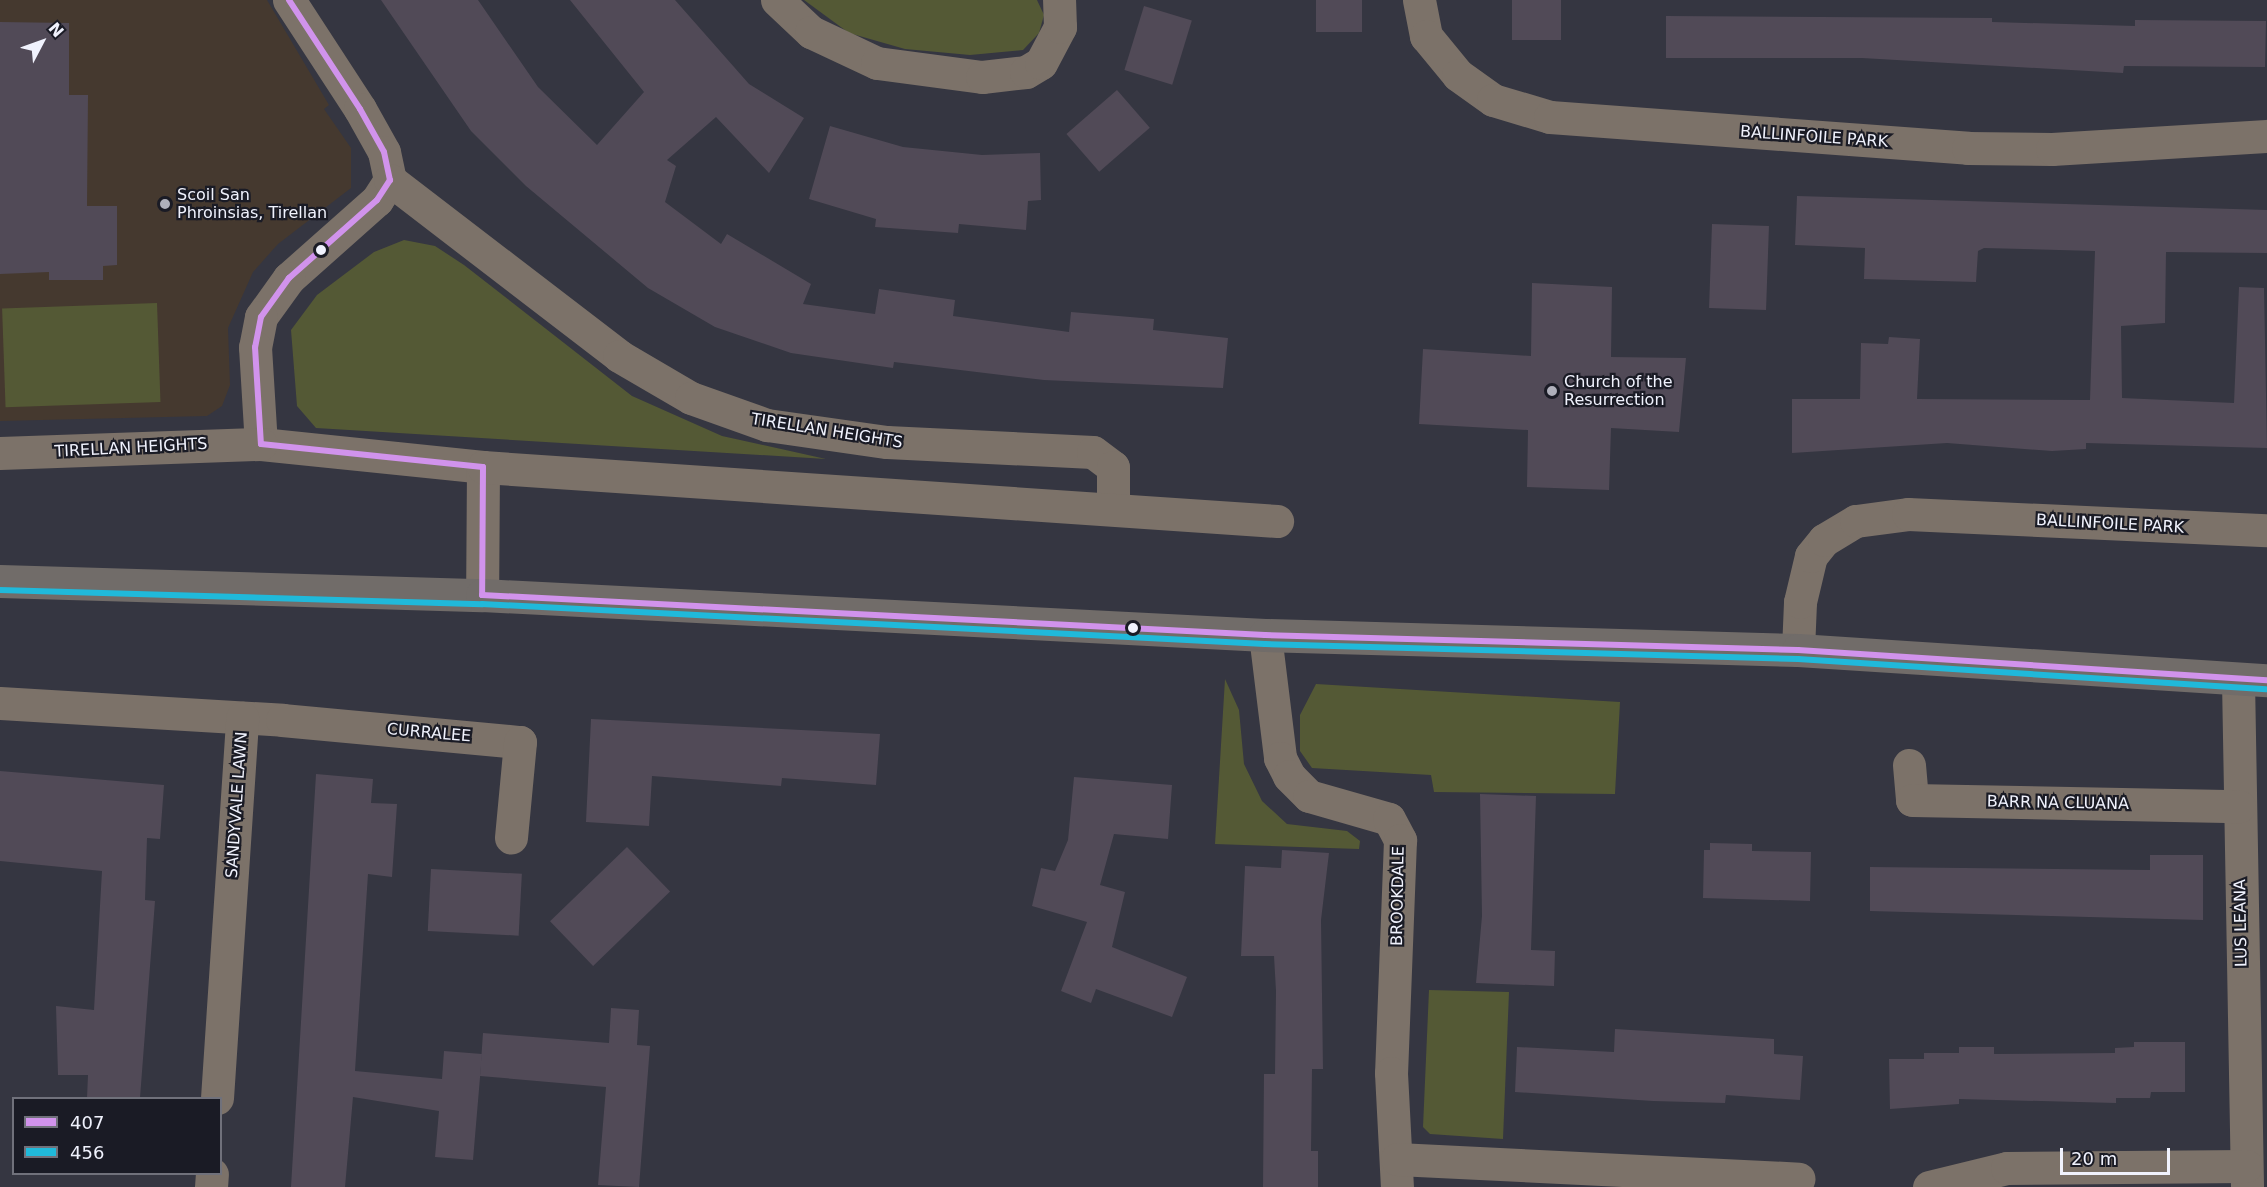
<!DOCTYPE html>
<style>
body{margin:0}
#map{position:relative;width:2267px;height:1187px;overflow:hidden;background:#353641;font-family:"DejaVu Sans",sans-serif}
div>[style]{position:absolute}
.education>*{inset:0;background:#45392f}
.green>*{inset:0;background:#545935;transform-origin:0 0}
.building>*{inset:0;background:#514a57;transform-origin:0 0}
.minor>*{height:33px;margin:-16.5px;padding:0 16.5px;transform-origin:16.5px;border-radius:16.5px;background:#7c7269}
.major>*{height:33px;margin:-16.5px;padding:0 16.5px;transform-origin:16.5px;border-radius:16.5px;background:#716c69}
.bus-1>*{height:6px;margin:-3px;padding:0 3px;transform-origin:3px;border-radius:3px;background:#d193ec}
.bus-2>*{height:6px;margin:-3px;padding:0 3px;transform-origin:3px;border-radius:3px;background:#20b9da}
.dots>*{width:16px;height:16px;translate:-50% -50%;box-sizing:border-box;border:3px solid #1a1b25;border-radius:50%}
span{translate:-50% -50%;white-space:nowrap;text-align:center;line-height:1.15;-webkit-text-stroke:4.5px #1a1b25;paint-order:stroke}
.street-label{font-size:16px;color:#f0f2fd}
.poi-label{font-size:16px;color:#f0f2fd}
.left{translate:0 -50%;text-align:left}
.legend{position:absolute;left:12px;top:1097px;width:210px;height:78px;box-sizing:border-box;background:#1a1b25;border:2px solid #70717b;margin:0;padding:8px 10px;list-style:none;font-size:18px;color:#f0f2fd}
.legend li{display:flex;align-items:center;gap:12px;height:30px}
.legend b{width:30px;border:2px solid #70717b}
.north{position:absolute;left:12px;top:12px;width:60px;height:60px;-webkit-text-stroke:4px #1a1b25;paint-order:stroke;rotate:49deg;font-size:16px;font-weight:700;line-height:24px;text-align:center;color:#f0f2fd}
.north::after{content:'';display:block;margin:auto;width:21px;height:27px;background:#f0f2fd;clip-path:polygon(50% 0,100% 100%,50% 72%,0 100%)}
.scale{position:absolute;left:2060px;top:1148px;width:110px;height:27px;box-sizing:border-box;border:3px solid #f0f2fd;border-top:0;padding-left:8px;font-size:18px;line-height:21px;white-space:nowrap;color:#f0f2fd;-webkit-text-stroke:4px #1a1b25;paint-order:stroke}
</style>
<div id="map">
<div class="education">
<i style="clip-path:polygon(0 0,267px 0,329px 105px,324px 109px,351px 148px,351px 188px,278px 244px,253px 272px,228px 328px,230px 385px,222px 406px,207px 416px,0 421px)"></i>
</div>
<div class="green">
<i style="clip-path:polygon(804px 0,1037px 0,1044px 15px,1039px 33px,1023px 50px,970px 55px,905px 49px,849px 33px)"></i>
<i style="clip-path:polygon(404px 240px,435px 246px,464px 265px,632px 396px,722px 436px,826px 459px,316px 428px,297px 406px,291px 330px,317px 295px,374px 252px)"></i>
<i style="left:157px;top:303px;width:99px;height:155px;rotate:88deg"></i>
<i style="clip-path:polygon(1225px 679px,1239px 710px,1244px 764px,1262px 801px,1287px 824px,1347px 831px,1360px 841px,1359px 849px,1215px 844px)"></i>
<i style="clip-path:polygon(1316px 684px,1620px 702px,1615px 794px,1434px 792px,1431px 775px,1312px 768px,1300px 751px,1300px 715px)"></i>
<i style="clip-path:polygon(1429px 990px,1509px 992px,1503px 1139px,1430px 1134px,1423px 1127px)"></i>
</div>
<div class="building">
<i style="clip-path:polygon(381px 0,478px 0,538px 87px,597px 145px,644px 92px,570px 0,675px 0,749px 84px,804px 118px,769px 173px,716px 117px,667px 160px,676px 166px,665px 202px,721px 244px,727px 234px,811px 284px,803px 304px,875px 314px,879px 289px,955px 300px,953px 316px,1069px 332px,1071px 312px,1154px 319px,1153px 330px,1228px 338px,1223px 388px,1044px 380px,894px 362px,893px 368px,791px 353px,715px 327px,648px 288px,526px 186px,471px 131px)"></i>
<i style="left:1316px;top:0;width:46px;height:32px"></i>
<i style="left:1512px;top:0;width:49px;height:40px"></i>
<i style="left:1144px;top:6px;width:50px;height:67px;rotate:17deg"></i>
<i style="clip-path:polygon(1666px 16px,1992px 18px,1992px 22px,2135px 26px,2135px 20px,2266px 21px,2265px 67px,2124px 66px,2123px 73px,1862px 58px,1666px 58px)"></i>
<i style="clip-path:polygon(0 22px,69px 23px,69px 95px,88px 95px,87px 206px,117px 206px,117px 265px,103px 266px,103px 280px,49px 280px,49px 272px,0 274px)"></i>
<i style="left:1117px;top:90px;width:50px;height:67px;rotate:49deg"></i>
<i style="clip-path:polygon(830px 126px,903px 147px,982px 155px,1040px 153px,1041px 200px,1028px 201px,1026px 230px,959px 224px,958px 233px,875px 227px,876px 219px,809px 199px)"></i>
<i style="clip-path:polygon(1797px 196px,2267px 210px,2267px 253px,2166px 252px,2165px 323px,2121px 326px,2122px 398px,2234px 403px,2239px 287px,2264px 288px,2267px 448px,2086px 443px,2086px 449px,2052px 451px,1947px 443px,1792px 453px,1792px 399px,1860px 399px,1861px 343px,1888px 344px,1889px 337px,1920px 339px,1917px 399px,2090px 400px,2095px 251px,1984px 248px,1978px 251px,1976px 282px,1864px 279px,1865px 248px,1795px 245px)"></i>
<i style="left:1712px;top:224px;width:57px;height:84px;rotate:2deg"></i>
<i style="clip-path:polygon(1532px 283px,1612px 287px,1611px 357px,1686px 358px,1679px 432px,1611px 428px,1609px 490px,1527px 487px,1528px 430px,1419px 424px,1423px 349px,1531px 356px)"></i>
<i style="clip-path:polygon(591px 719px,880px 734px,876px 785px,782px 778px,781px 786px,652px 776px,649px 826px,586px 822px)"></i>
<i style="clip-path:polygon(0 771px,164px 785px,160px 839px,147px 838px,145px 900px,155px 901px,140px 1098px,87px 1098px,88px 1075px,58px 1075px,56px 1006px,94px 1010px,102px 871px,0 861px)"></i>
<i style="clip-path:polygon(316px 774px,373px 779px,371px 803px,397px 804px,392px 877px,368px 874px,355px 1071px,442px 1079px,444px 1051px,482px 1054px,473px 1160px,435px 1157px,439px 1111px,353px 1097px,345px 1187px,291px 1187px)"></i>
<i style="clip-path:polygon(1074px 777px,1172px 785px,1168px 839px,1114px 834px,1100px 885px,1125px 892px,1112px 947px,1187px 977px,1172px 1017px,1096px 989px,1091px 1003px,1061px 991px,1087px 922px,1032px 906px,1041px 868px,1055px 871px,1068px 840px)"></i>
<i style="clip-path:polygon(1480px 794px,1536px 796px,1531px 950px,1555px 951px,1554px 986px,1476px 983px,1482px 916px)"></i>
<i style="clip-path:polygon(1710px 843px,1752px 844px,1752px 851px,1811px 852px,1810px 901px,1703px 898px,1704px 850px,1710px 850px)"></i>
<i style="left:627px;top:847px;width:62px;height:107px;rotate:46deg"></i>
<i style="clip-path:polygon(1282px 850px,1329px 853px,1321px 920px,1323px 1069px,1312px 1069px,1311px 1151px,1318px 1151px,1318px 1187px,1263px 1187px,1264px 1074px,1275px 1074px,1276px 991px,1274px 956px,1241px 956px,1245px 866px,1281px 868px)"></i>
<i style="clip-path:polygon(2150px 855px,2203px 855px,2203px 920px,1870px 911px,1870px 867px,2150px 870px)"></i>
<i style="left:431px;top:869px;width:91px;height:62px;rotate:3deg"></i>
<i style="clip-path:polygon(611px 1008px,639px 1010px,637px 1045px,650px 1046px,639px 1187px,598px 1185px,606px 1087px,480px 1076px,483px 1033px,609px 1043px)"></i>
<i style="clip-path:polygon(1615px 1029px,1774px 1039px,1774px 1054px,1803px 1056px,1800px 1100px,1726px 1095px,1725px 1103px,1653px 1101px,1515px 1092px,1517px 1047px,1614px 1052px)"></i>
<i style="clip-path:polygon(2134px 1042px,2185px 1042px,2185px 1092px,2151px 1092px,2150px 1098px,2116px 1098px,2116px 1103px,1959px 1099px,1959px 1104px,1890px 1109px,1889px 1059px,1924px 1059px,1924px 1053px,1959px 1053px,1959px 1047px,1994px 1047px,1994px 1054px,2115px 1053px,2115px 1048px,2134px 1047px)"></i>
</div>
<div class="minor">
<i style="left:289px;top:0;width:130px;rotate:56.9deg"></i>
<i style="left:360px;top:109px;width:49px;rotate:60.8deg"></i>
<i style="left:384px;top:152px;width:29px;rotate:78deg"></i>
<i style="left:390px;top:180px;width:24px;rotate:123deg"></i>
<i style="left:377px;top:200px;width:118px;rotate:138.4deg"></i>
<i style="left:289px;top:278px;width:48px;rotate:125.7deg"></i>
<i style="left:261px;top:317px;width:31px;rotate:101deg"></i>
<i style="left:255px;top:347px;width:97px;rotate:86.5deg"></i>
<i style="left:261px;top:444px;width:223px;rotate:5.9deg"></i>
<i style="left:483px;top:467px;width:128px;rotate:90.4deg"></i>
<i style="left:777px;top:0;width:47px;rotate:43.3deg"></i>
<i style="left:811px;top:32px;width:73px;rotate:25.2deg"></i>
<i style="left:877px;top:63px;width:106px;rotate:7.6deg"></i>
<i style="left:982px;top:77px;width:44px;rotate:-6.5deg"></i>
<i style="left:1026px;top:72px;width:17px;rotate:-31deg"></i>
<i style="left:1041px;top:63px;width:41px;rotate:-62.2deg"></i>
<i style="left:1060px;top:27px;width:27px;rotate:-92deg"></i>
<i style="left:1419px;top:0;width:37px;rotate:79deg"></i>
<i style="left:1426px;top:36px;width:50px;rotate:50.6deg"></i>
<i style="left:1458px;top:75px;width:43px;rotate:35.5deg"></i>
<i style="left:1493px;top:100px;width:59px;rotate:16.6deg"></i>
<i style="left:1550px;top:117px;width:419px;rotate:4.2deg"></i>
<i style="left:1968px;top:148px;width:84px;rotate:0.7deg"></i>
<i style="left:2052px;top:149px;width:215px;rotate:-3.5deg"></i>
<i style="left:390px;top:180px;width:289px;rotate:37.5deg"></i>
<i style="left:619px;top:356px;width:83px;rotate:30.3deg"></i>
<i style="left:691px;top:398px;width:81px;rotate:19.6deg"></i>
<i style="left:767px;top:425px;width:121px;rotate:8.1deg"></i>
<i style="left:887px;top:442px;width:206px;rotate:2.8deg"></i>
<i style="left:1093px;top:452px;width:25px;rotate:37deg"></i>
<i style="left:1113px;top:467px;width:41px;rotate:90deg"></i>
<i style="left:0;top:453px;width:261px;rotate:-2deg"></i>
<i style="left:483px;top:467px;width:796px;rotate:3.89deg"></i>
<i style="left:1265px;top:635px;width:124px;rotate:83deg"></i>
<i style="left:1280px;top:758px;width:20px;rotate:63deg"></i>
<i style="left:1289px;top:776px;width:28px;rotate:45deg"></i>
<i style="left:1309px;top:796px;width:83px;rotate:16deg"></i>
<i style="left:1389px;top:819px;width:24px;rotate:62deg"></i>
<i style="left:1400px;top:840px;width:233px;rotate:92.2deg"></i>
<i style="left:1391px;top:1073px;width:114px;rotate:87deg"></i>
<i style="left:1798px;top:650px;width:48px;rotate:-87.6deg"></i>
<i style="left:1800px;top:602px;width:47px;rotate:-76.6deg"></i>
<i style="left:1811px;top:556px;width:21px;rotate:-51deg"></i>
<i style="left:1824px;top:540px;width:37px;rotate:-31deg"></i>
<i style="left:1856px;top:521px;width:52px;rotate:-7.7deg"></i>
<i style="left:1908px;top:514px;width:359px;rotate:2.6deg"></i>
<i style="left:2238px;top:680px;width:507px;rotate:88.98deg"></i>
<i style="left:0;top:703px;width:283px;rotate:3.4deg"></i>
<i style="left:282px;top:720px;width:239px;rotate:5.3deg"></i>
<i style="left:520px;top:742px;width:96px;rotate:95.4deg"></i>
<i style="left:1909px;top:765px;width:35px;rotate:85deg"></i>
<i style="left:1912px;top:800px;width:327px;rotate:1.1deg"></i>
<i style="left:217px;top:1098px;width:381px;rotate:-86.2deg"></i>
<i style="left:1397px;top:1159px;width:402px;rotate:2.8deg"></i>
<i style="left:211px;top:1187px;width:13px;rotate:-86deg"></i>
<i style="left:1929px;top:1187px;width:80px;rotate:-13.7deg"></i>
<i style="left:2007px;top:1168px;width:239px;rotate:-0.5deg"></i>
</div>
<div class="major">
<i style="left:0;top:581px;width:482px;rotate:1.7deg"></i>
<i style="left:482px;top:595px;width:784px;rotate:2.92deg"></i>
<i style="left:1265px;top:635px;width:533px;rotate:1.61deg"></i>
<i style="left:1798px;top:650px;width:470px;rotate:3.7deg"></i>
</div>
<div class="bus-1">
<i style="left:289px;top:0;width:130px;rotate:56.9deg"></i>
<i style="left:360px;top:109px;width:49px;rotate:60.8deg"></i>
<i style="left:384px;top:152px;width:29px;rotate:78deg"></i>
<i style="left:390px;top:180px;width:24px;rotate:123deg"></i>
<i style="left:377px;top:200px;width:118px;rotate:138.4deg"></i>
<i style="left:289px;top:278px;width:48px;rotate:125.7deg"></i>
<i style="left:261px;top:317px;width:31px;rotate:101deg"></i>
<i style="left:255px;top:347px;width:97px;rotate:86.5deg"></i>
<i style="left:261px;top:444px;width:223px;rotate:5.9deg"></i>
<i style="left:483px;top:467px;width:128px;rotate:90.4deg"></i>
<i style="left:482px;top:595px;width:784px;rotate:2.92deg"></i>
<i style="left:1265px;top:635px;width:533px;rotate:1.61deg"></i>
<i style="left:1798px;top:650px;width:470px;rotate:3.7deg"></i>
</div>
<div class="bus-2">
<i style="left:0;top:590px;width:482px;rotate:1.7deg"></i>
<i style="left:482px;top:604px;width:784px;rotate:2.92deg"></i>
<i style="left:1265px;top:644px;width:533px;rotate:1.61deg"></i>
<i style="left:1798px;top:659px;width:469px;rotate:3.7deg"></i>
</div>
<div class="dots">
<i style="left:165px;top:204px;background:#afb0bb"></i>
<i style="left:321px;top:250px;background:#f0f2fd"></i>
<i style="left:1552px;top:391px;background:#afb0bb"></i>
<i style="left:1133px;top:628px;background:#f0f2fd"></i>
</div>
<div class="street-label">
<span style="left:1814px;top:137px;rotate:4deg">BALLINFOILE PARK</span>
<span style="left:827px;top:431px;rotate:9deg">TIRELLAN HEIGHTS</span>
<span style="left:131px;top:448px;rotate:-3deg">TIRELLAN HEIGHTS</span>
<span style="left:2110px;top:524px;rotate:3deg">BALLINFOILE PARK</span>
<span style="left:429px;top:733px;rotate:5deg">CURRALEE</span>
<span style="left:2058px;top:803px;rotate:1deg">BARR NA CLUANA</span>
<span style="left:237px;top:805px;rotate:-86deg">SANDYVALE LAWN</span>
<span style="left:1398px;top:896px;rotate:-89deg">BROOKDALE</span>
<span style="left:2241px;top:923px;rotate:-91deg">LUS LEANA</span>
</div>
<div class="poi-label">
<span class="left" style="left:177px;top:204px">Scoil San<br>Phroinsias, Tirellan</span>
<span class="left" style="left:1564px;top:391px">Church of the<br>Resurrection</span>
</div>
<ul class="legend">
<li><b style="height:8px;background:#d193ec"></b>407</li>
<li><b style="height:8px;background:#20b9da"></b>456</li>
</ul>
<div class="north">N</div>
<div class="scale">20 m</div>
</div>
